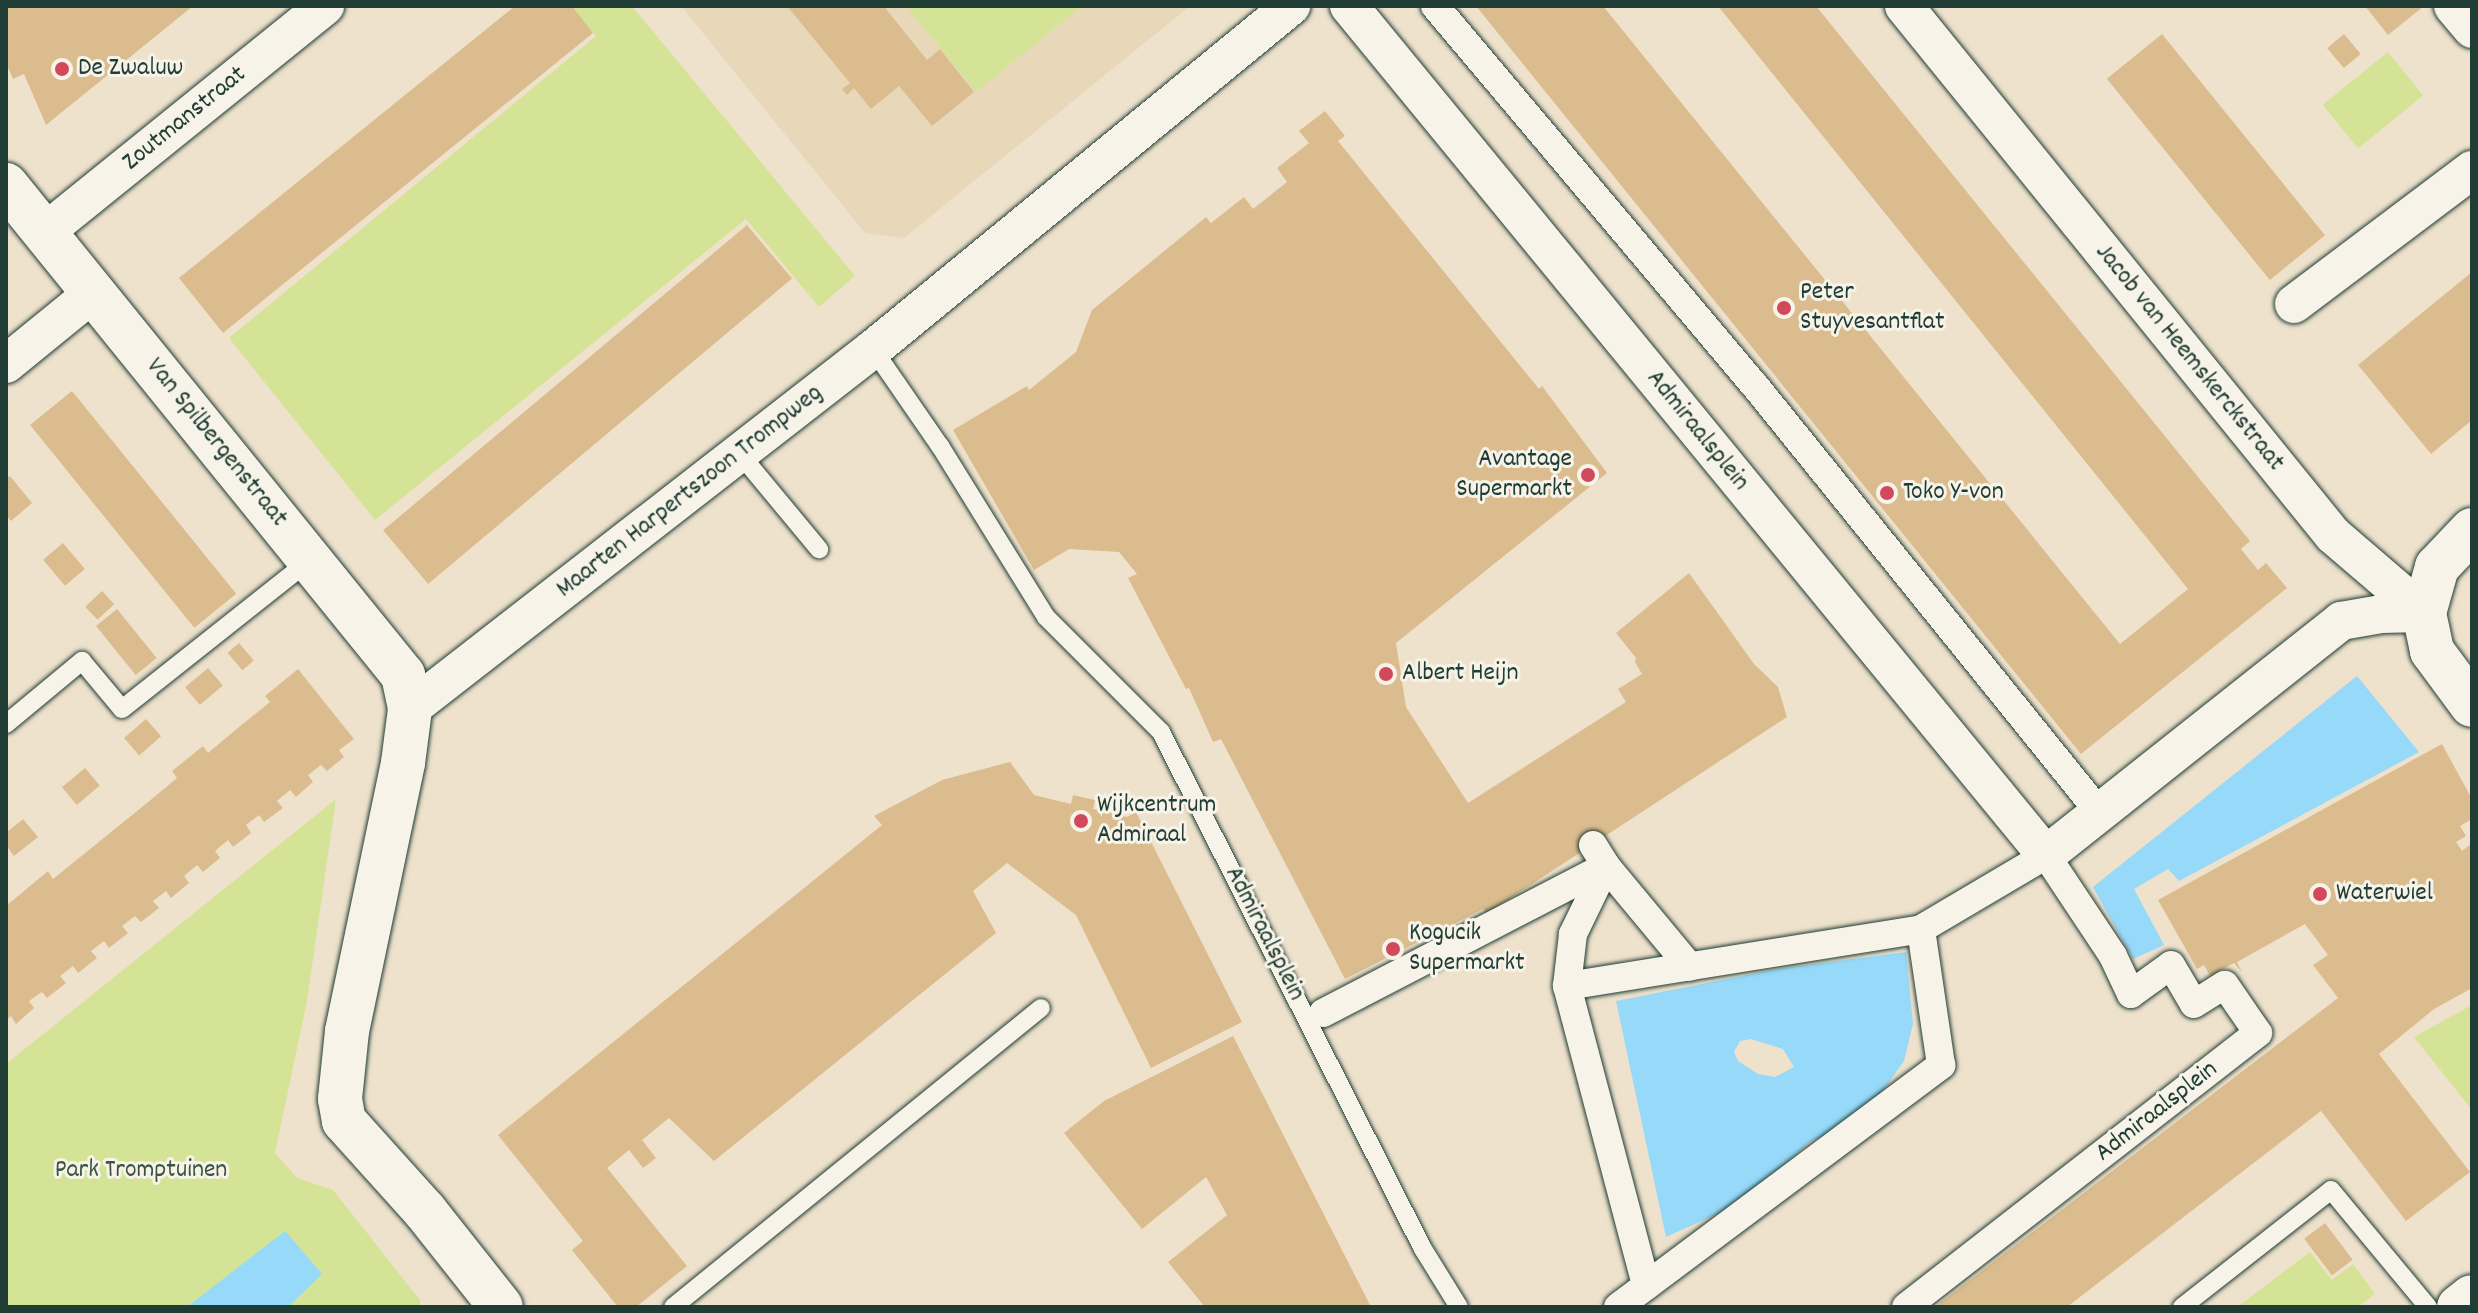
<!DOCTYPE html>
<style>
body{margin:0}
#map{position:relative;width:2478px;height:1313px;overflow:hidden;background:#efe2cd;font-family:Dekko,sans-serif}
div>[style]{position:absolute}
.built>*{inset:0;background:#e9d7ba}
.green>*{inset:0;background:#d5e396;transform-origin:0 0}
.water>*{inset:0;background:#96d9f8}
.building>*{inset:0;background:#dbbc8e;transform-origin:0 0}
.roads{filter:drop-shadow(0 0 2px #1f3d34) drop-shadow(0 0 2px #1f3d34)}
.service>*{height:18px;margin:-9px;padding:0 9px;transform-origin:9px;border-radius:9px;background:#f7f3e8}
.pedestrian>*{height:28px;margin:-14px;padding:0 14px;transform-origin:14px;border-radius:14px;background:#f7f3e8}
.minor>*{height:38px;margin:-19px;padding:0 19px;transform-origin:19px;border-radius:19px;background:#f7f3e8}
.tertiary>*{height:44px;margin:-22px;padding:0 22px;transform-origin:22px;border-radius:22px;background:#f7f3e8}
.dots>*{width:22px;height:22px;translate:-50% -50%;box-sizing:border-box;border:4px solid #f7f3e8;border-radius:50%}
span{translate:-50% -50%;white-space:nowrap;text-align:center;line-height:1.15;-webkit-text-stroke:6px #f7f3e8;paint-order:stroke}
.poi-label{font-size:26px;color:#1f3d34}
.left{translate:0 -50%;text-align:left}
.right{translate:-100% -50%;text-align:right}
.street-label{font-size:26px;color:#1f3d34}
.park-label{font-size:26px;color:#3a5643}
.frame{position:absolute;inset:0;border:8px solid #1f3d34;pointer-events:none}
</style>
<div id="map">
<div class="built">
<i style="clip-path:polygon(681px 6px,1190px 6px,904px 238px,865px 233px)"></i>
</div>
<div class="green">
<i style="clip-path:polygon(569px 6px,632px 6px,855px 276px,819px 307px,746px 219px,375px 520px,229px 338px,596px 36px)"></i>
<i style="clip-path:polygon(906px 6px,1082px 6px,976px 92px)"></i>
<i style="left:2388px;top:52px;width:56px;height:84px;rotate:51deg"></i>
<i style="clip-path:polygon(336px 799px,307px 1001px,275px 1153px,297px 1178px,333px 1190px,420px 1300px,420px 1307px,6px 1307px,6px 1064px)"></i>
<i style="clip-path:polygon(2472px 1005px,2472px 1110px,2414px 1037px)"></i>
<i style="clip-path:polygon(2310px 1252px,2332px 1280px,2353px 1264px,2375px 1294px,2358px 1307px,2237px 1307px)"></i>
</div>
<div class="water">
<i style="clip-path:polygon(2357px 676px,2419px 752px,2179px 881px,2168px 869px,2134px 889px,2164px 945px,2133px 959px,2093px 887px)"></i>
<i style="clip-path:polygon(evenodd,1906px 952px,1913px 1024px,1904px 1061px,1877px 1099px,1842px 1127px,1810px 1142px,1737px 1205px,1666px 1237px,1616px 1001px,1777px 969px,1906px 952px,1751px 1039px,1783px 1049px,1794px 1067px,1775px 1077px,1758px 1074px,1738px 1061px,1734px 1052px,1740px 1041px,1751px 1039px)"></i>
<i style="clip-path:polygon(285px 1231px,322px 1274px,288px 1307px,187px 1307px)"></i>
</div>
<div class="building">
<i style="clip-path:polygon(6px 6px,193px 6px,46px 125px,24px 74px,13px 79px,6px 63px)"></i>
<i style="clip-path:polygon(515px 6px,572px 6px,593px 33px,223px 333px,179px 278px)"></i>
<i style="clip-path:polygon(787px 6px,889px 6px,886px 9px,927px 60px,940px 49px,974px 92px,932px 126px,899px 86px,871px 109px,854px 88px,847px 95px,842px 89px,850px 83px)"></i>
<i style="clip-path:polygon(1476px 6px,1603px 6px,2120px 644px,2188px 589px,1718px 6px,1816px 6px,2250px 541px,2241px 549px,2258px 570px,2266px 563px,2287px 588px,2081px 754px)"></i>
<i style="clip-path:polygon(2365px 6px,2424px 6px,2388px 35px)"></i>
<i style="left:2162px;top:34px;width:259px;height:71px;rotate:51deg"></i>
<i style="left:2344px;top:34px;width:26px;height:22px;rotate:50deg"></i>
<i style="clip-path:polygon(1325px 111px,1345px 136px,1338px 141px,1539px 389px,1542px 386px,1607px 473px,1396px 643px,1406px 707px,1468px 803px,1626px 702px,1618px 689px,1642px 674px,1635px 662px,1636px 658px,1616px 633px,1689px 573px,1754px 664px,1778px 687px,1787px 717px,1486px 914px,1483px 909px,1345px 979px,1221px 739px,1213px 742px,1189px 688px,1186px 689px,1128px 578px,1137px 574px,1119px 552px,1069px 549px,1034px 570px,953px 430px,1027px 386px,1029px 390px,1076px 352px,1092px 310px,1206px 217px,1211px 223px,1244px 197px,1253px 209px,1287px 182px,1277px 168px,1309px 143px,1299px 131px)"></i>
<i style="left:747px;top:225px;width:70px;height:475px;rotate:50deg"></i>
<i style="clip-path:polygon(2472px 272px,2472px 420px,2431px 454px,2358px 365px)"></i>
<i style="left:72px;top:391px;width:261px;height:54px;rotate:51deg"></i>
<i style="clip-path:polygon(10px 476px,32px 503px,11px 521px,6px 515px,6px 479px)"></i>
<i style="left:63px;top:543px;width:34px;height:26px;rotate:50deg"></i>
<i style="left:102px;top:591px;width:18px;height:23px;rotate:47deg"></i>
<i style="left:117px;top:609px;width:63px;height:27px;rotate:51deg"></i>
<i style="left:239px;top:643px;width:23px;height:15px;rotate:50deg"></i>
<i style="left:208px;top:668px;width:23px;height:30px;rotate:50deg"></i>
<i style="clip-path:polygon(298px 669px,354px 739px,339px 750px,344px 757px,327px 771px,321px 765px,308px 775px,313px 782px,296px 797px,290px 790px,277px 801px,283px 808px,264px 822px,259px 815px,246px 825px,251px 833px,233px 847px,228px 840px,215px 851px,220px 858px,203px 872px,197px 865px,184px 876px,189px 883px,171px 898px,166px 891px,153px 901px,159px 908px,141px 922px,135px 916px,122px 926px,128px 933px,109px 948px,104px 941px,91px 951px,97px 958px,78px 973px,73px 966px,60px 976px,66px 983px,47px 998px,42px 992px,29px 1001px,34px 1008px,16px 1024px,11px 1016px,6px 1020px,6px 906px,48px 871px,53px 879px,147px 803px,177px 778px,172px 771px,203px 746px,208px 753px,239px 727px,270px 702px,265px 696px)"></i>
<i style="left:146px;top:719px;width:23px;height:29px;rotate:49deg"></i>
<i style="clip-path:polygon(2442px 744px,2472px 799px,2472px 819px,2460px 826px,2466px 836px,2456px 842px,2462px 851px,2472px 843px,2472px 988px,2434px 1009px,2379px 1054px,2470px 1172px,2406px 1221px,2321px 1111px,2067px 1307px,1935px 1307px,2338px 998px,2313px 965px,2328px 955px,2305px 924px,2237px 962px,2242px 972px,2234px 963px,2210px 976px,2204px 965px,2197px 969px,2158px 900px)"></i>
<i style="clip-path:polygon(1010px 762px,1034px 795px,1071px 804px,1073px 795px,1095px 800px,1093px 809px,1127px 817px,1136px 812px,1242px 1022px,1151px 1068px,1076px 915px,1007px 863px,973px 891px,996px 933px,714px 1161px,669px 1118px,642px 1140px,656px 1158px,643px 1168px,629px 1150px,607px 1168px,687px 1266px,636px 1307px,618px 1307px,572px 1250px,583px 1241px,498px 1135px,882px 825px,874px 816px,942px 780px)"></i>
<i style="left:85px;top:768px;width:23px;height:30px;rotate:50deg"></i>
<i style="clip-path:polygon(23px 819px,38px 837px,14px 856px,6px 845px,6px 833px)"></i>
<i style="clip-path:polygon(1233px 1036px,1371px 1307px,1205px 1307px,1168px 1262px,1227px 1215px,1206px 1177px,1142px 1229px,1064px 1133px,1104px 1101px)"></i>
<i style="left:2325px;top:1223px;width:46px;height:26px;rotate:53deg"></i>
</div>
<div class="roads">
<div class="service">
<i style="left:873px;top:349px;width:118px;rotate:55.4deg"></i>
<i style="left:940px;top:446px;width:201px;rotate:58.2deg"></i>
<i style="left:1046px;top:617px;width:163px;rotate:45deg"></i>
<i style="left:1161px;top:732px;width:580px;rotate:63.13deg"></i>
<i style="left:1423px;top:1249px;width:68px;rotate:58.2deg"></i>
<i style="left:740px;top:454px;width:124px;rotate:50.3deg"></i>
<i style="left:6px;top:724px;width:99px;rotate:-39.7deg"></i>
<i style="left:82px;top:661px;width:62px;rotate:50.2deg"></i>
<i style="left:122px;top:709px;width:240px;rotate:-38.4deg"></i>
<i style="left:673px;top:1307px;width:474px;rotate:-39.1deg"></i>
<i style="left:2182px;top:1307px;width:189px;rotate:-38.1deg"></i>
<i style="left:2331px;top:1190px;width:152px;rotate:50.3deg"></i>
</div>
<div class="pedestrian">
<i style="left:1435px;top:6px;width:498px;rotate:49.9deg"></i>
<i style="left:1756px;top:387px;width:548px;rotate:51.08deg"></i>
<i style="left:1593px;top:845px;width:25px;rotate:58deg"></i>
<i style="left:1606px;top:866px;width:76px;rotate:115.9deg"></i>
<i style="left:1573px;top:934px;width:52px;rotate:96.6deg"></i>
<i style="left:1567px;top:986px;width:359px;rotate:-9.1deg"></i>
<i style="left:1567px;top:986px;width:310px;rotate:75.2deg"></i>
<i style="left:1323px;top:1013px;width:319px;rotate:-27.4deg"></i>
<i style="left:1606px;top:866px;width:131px;rotate:50.3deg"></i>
<i style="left:1618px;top:1307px;width:404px;rotate:-36.8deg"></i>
<i style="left:1941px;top:1065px;width:137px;rotate:-98.4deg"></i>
<i style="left:1921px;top:929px;width:145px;rotate:-30.6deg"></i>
<i style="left:2046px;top:855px;width:121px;rotate:56.4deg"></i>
<i style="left:2113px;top:956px;width:42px;rotate:64.7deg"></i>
<i style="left:2131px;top:994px;width:49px;rotate:-35.9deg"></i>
<i style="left:2171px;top:965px;width:45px;rotate:59.5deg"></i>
<i style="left:2194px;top:1004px;width:36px;rotate:-32deg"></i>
<i style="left:2225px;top:985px;width:58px;rotate:55.5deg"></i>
<i style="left:2258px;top:1033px;width:446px;rotate:142.1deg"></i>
</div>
<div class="minor">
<i style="left:1349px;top:6px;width:1098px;rotate:50.62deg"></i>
<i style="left:2046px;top:855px;width:377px;rotate:-38.4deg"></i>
<i style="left:2341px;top:621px;width:41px;rotate:-9.9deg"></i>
<i style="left:2381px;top:614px;width:43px;rotate:-1.3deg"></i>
<i style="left:1904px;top:6px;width:681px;rotate:50.96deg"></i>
<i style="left:2333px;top:535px;width:120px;rotate:40.6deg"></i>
<i style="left:2453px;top:6px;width:30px;rotate:50deg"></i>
<i style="left:45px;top:232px;width:360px;rotate:-38.9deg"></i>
<i style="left:2294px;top:304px;width:223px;rotate:-37deg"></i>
<i style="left:6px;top:364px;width:112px;rotate:-39.2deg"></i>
<i style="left:410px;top:709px;width:586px;rotate:-37.87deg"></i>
<i style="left:873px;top:349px;width:541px;rotate:-39.37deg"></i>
</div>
<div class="tertiary">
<i style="left:6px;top:185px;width:631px;rotate:50.99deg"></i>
<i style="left:403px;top:675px;width:35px;rotate:78deg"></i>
<i style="left:410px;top:709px;width:54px;rotate:97.4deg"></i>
<i style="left:403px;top:763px;width:274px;rotate:101.8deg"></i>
<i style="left:347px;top:1031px;width:68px;rotate:95.9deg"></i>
<i style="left:340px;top:1099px;width:22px;rotate:80deg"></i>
<i style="left:344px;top:1121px;width:121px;rotate:48deg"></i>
<i style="left:425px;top:1211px;width:122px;rotate:51.6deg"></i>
<i style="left:2472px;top:530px;width:51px;rotate:133.4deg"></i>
<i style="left:2437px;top:567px;width:48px;rotate:105.8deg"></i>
<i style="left:2424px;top:613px;width:39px;rotate:78deg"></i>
<i style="left:2432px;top:651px;width:67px;rotate:53.5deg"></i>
<i style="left:2459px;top:1307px;width:16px;rotate:-38deg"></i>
</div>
</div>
<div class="dots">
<i style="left:62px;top:69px;background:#d1495b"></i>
<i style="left:1784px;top:308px;background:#d1495b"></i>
<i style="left:1588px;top:475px;background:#d1495b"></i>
<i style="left:1887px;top:493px;background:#d1495b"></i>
<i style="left:1386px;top:674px;background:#d1495b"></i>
<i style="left:1081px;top:821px;background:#d1495b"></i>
<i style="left:2320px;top:894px;background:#d1495b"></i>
<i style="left:1393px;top:949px;background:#d1495b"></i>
</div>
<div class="poi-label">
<span class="left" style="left:78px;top:69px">De Zwaluw</span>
<span class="left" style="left:1800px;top:308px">Peter<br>Stuyvesantflat</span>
<span class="right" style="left:1572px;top:475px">Avantage<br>Supermarkt</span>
<span class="left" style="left:1903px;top:493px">Toko Y-von</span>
<span class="left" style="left:1402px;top:674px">Albert Heijn</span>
<span class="left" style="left:1097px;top:821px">Wijkcentrum<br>Admiraal</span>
<span class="left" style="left:2336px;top:894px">Waterwiel</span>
<span class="left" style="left:1409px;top:949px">Kogucik<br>Supermarkt</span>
</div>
<div class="street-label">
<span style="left:185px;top:119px;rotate:-39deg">Zoutmanstraat</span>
<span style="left:2189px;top:358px;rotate:51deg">Jacob van Heemskerckstraat</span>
<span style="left:1697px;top:431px;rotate:51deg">Admiraalsplein</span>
<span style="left:216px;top:443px;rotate:51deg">Van Spilbergenstraat</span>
<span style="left:690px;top:492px;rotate:-38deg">Maarten Harpertszoon Trompweg</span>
<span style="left:1264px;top:934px;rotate:63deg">Admiraalsplein</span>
<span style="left:2157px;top:1112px;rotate:-38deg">Admiraalsplein</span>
</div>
<div class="park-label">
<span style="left:141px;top:1171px">Park Tromptuinen</span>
</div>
<div class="frame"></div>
</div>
